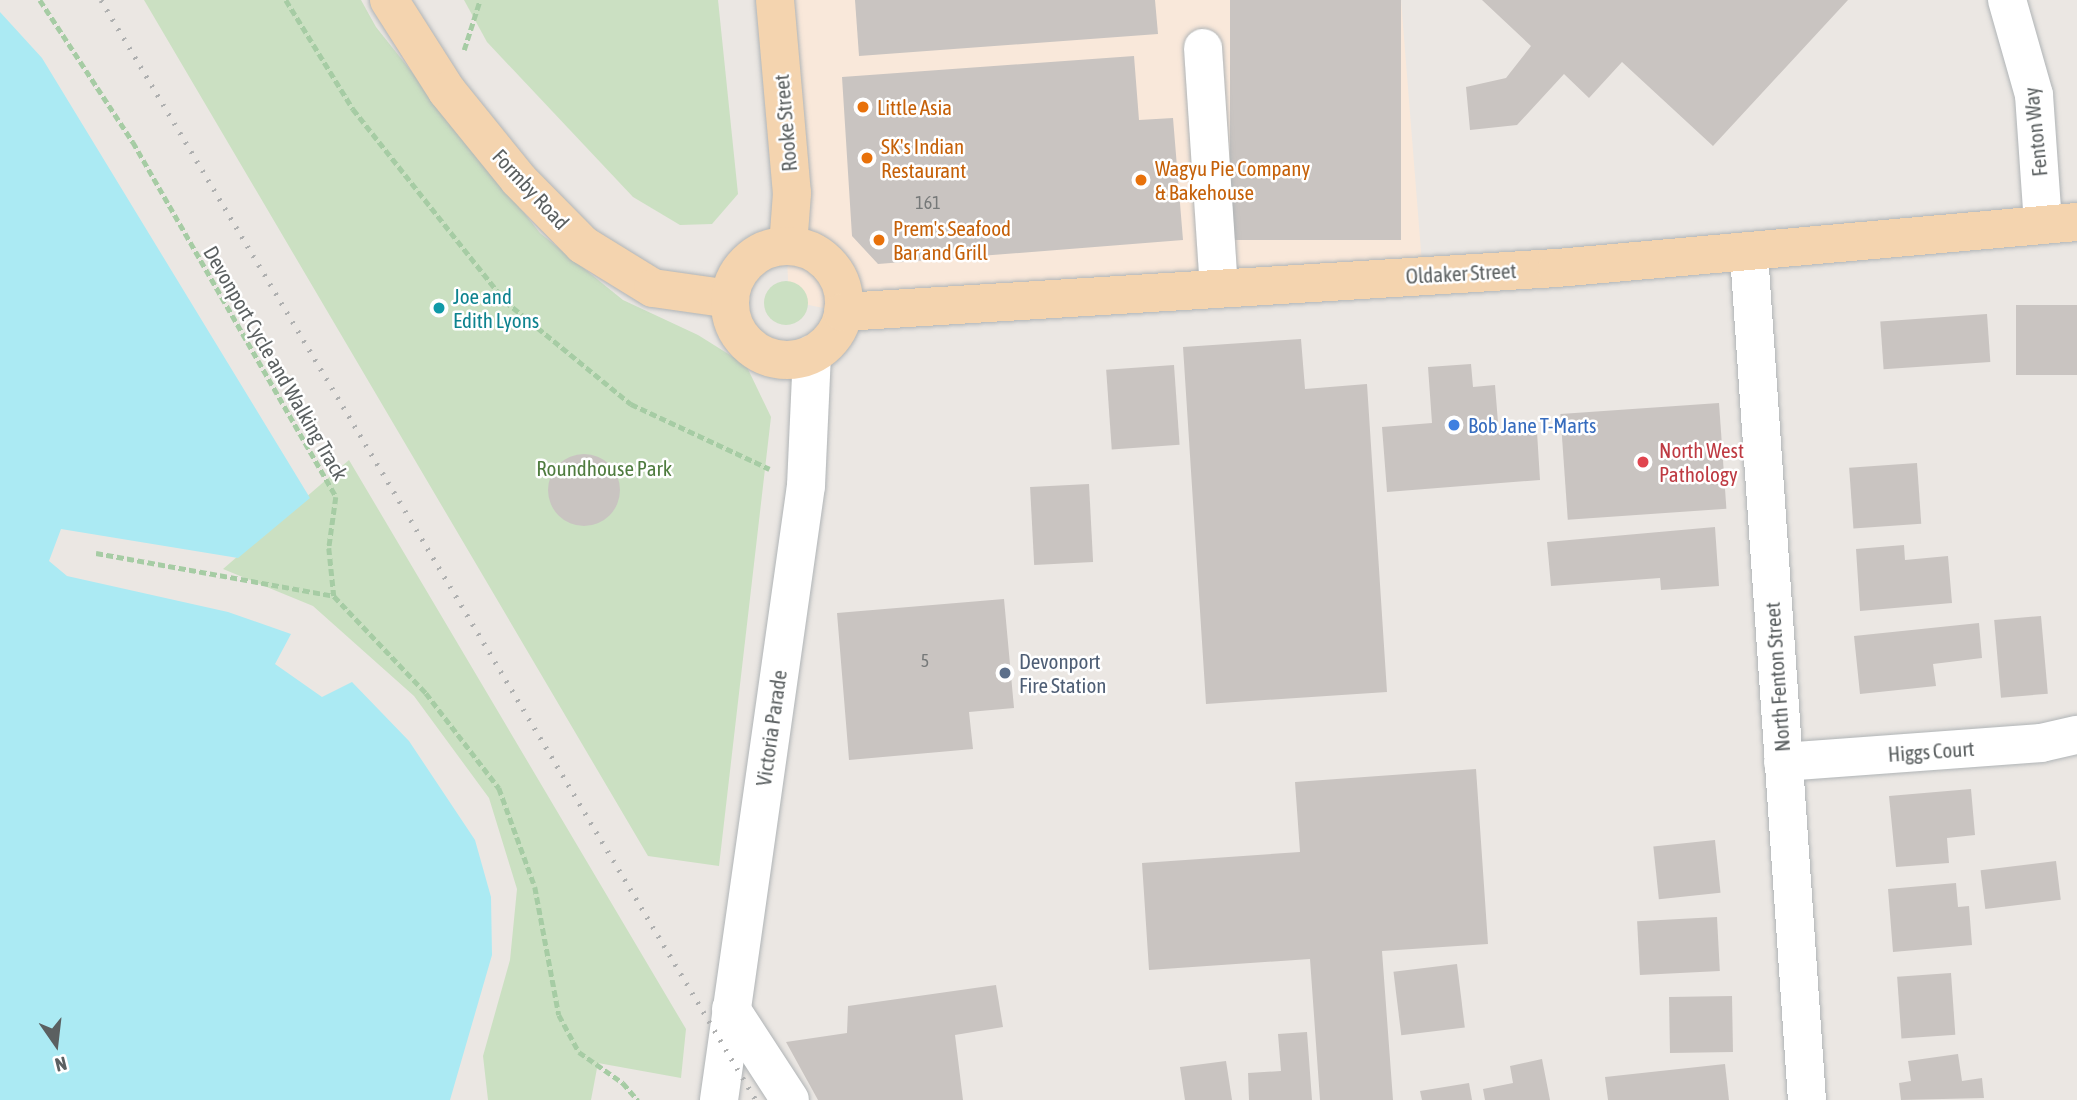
<!DOCTYPE html>
<style>
body{margin:0}
#map{position:relative;width:2077px;height:1100px;overflow:hidden;background:#ebe7e3;font-family:"Asap Condensed",sans-serif}
div>[style]{position:absolute}
.commercial>*{inset:0;background:#f9e8da}
.green>*{inset:0;background:#cbe0c2}
.round{border-radius:50%}
.water>*{inset:0;background:#abeaf3}
.building>*{inset:0;background:#c9c4c1;transform-origin:0 0}
.path>*{height:4.5px;margin-top:-2.25px;transform-origin:0;background:repeating-linear-gradient(90deg,#a6cca4 0 7px,transparent 0 10.5px)}
.roads{filter:drop-shadow(0 0 2px #b0b4b6) drop-shadow(0 0 2px #b0b4b6)}
.minor>*{height:38px;margin:-19px;padding:0 19px;transform-origin:19px;border-radius:19px;background:#fff}
.major>*{height:38px;margin:-19px;padding:0 19px;transform-origin:19px;border-radius:19px;background:#f4d4af}
.major>.ring{margin:-19px;padding:0;box-sizing:content-box;background:none;border:38px solid #f4d4af;border-radius:50%}
.rail>*{height:5px;margin-top:-2.5px;transform-origin:0;background:repeating-linear-gradient(90deg,#afb0b0 0 2px,transparent 0 11px)}
.dots>*{width:19px;height:19px;translate:-50% -50%;box-sizing:border-box;border:4px solid #fff;border-radius:50%}
span{translate:-50% -50%;white-space:nowrap;text-align:center;line-height:1.15;-webkit-text-stroke:5px #fff;paint-order:stroke}
.number-label{font-size:18px;color:#767979}
.number-label span{-webkit-text-stroke-width:0}
.food-label{font-size:21px;color:#c56008}
.left{translate:0 -50%;text-align:left}
.street-label{font-size:21px;color:#5b6061}
.culture-label{font-size:21px;color:#0d838f}
.shop-label{font-size:21px;color:#366cbe}
.health-label{font-size:21px;color:#be3a42}
.park-label{font-size:21px;color:#4f7c3f}
.service-label{font-size:21px;color:#4e5e75}
.north{position:absolute;left:21px;top:1009px;width:70px;height:70px;-webkit-text-stroke:5px #fff;paint-order:stroke;rotate:166deg;font-size:19px;font-weight:700;line-height:28px;text-align:center;color:#5b6061}
.north::after{content:'';display:block;margin:auto;width:24px;height:32px;background:#5b6061;clip-path:polygon(50% 0,100% 100%,50% 72%,0 100%)}
</style>
<div id="map">
<div class="commercial">
<i style="clip-path:polygon(775px 0,1401px 0,1423px 276px,843px 312px,789px 301px)"></i>
</div>
<div class="green">
<i style="clip-path:polygon(144px 0,361px 0,376px 27px,540px 233px,623px 300px,698px 335px,746px 365px,771px 417px,719px 866px,648px 856px)"></i>
<i style="clip-path:polygon(464px 0,718px 0,738px 194px,712px 224px,680px 225px,633px 197px,487px 42px)"></i>
<i class="round" style="left:764px;top:281px;width:44px;height:44px"></i>
<i style="clip-path:polygon(349px 460px,686px 1029px,681px 1078px,598px 1063px,591px 1100px,488px 1100px,483px 1056px,510px 960px,517px 889px,489px 798px,414px 696px,313px 606px,223px 569px)"></i>
</div>
<div class="water">
<i style="clip-path:polygon(0 12px,42px 58px,310px 498px,238px 558px,61px 529px,49px 561px,67px 576px,228px 612px,291px 634px,275px 664px,322px 697px,352px 682px,409px 741px,475px 840px,491px 897px,492px 955px,450px 1100px,0 1100px)"></i>
</div>
<div class="building">
<i style="clip-path:polygon(855px 0,1155px 0,1158px 34px,859px 56px)"></i>
<i style="left:1230px;top:0;width:171px;height:240px"></i>
<i style="clip-path:polygon(1482px 0,1848px 0,1713px 146px,1622px 62px,1589px 98px,1564px 74px,1517px 125px,1470px 130px,1466px 87px,1506px 78px,1531px 46px)"></i>
<i style="clip-path:polygon(1134px 56px,1139px 120px,1173px 118px,1183px 240px,878px 264px,852px 236px,842px 77px)"></i>
<i style="left:2077px;top:305px;width:70px;height:61px;rotate:90deg"></i>
<i style="left:1987px;top:314px;width:48px;height:107px;rotate:86deg"></i>
<i style="clip-path:polygon(1301px 339px,1305px 389px,1367px 384px,1387px 692px,1206px 704px,1183px 347px)"></i>
<i style="clip-path:polygon(1471px 364px,1473px 387px,1495px 385px,1499px 435px,1537px 432px,1540px 480px,1387px 492px,1382px 427px,1432px 423px,1428px 367px)"></i>
<i style="left:1174px;top:365px;width:80px;height:68px;rotate:86deg"></i>
<i style="left:1719px;top:403px;width:106px;height:159px;rotate:86deg"></i>
<i class="round" style="left:548px;top:454px;width:72px;height:72px"></i>
<i style="left:1917px;top:463px;width:61px;height:68px;rotate:86deg"></i>
<i style="left:1089px;top:484px;width:78px;height:59px;rotate:87deg"></i>
<i style="clip-path:polygon(1715px 527px,1719px 586px,1661px 590px,1660px 578px,1551px 586px,1547px 542px)"></i>
<i style="clip-path:polygon(1904px 545px,1905px 560px,1948px 556px,1952px 603px,1860px 611px,1856px 549px)"></i>
<i style="clip-path:polygon(1004px 599px,1014px 708px,969px 712px,973px 749px,849px 760px,837px 613px)"></i>
<i style="left:2041px;top:616px;width:78px;height:47px;rotate:85deg"></i>
<i style="clip-path:polygon(1979px 623px,1982px 658px,1933px 664px,1936px 686px,1860px 694px,1854px 636px)"></i>
<i style="clip-path:polygon(1476px 769px,1488px 944px,1382px 951px,1393px 1100px,1320px 1100px,1310px 959px,1149px 970px,1142px 863px,1300px 852px,1295px 782px)"></i>
<i style="clip-path:polygon(1971px 789px,1975px 835px,1947px 838px,1949px 863px,1896px 867px,1889px 796px)"></i>
<i style="left:1715px;top:840px;width:53px;height:62px;rotate:84deg"></i>
<i style="left:2056px;top:861px;width:39px;height:76px;rotate:83deg"></i>
<i style="clip-path:polygon(1956px 883px,1958px 907px,1969px 906px,1972px 945px,1893px 952px,1888px 889px)"></i>
<i style="left:1717px;top:917px;width:54px;height:80px;rotate:87deg"></i>
<i style="left:1457px;top:964px;width:64px;height:64px;rotate:83deg"></i>
<i style="left:1951px;top:973px;width:62px;height:54px;rotate:86deg"></i>
<i style="clip-path:polygon(996px 985px,1003px 1027px,955px 1035px,963px 1100px,818px 1100px,786px 1042px,847px 1033px,848px 1006px)"></i>
<i style="left:1732px;top:996px;width:56px;height:63px;rotate:89deg"></i>
<i style="clip-path:polygon(1307px 1032px,1312px 1100px,1249px 1100px,1248px 1073px,1281px 1071px,1278px 1034px)"></i>
<i style="clip-path:polygon(1958px 1054px,1962px 1081px,1982px 1078px,1984px 1098px,1901px 1100px,1899px 1083px,1911px 1081px,1908px 1061px)"></i>
<i style="clip-path:polygon(1542px 1059px,1550px 1100px,1485px 1100px,1483px 1089px,1513px 1083px,1510px 1066px)"></i>
<i style="clip-path:polygon(1226px 1061px,1232px 1100px,1185px 1100px,1180px 1067px)"></i>
<i style="clip-path:polygon(1725px 1064px,1729px 1100px,1608px 1100px,1605px 1077px)"></i>
<i style="clip-path:polygon(1469px 1083px,1472px 1100px,1422px 1100px,1420px 1091px)"></i>
</div>
<div class="path">
<i style="left:40px;top:0;width:170px;rotate:56.8deg"></i>
<i style="left:133px;top:142px;width:409px;rotate:60.2deg"></i>
<i style="left:336px;top:497px;width:51px;rotate:97.8deg"></i>
<i style="left:329px;top:548px;width:48px;rotate:84.1deg"></i>
<i style="left:334px;top:596px;width:134px;rotate:46.5deg"></i>
<i style="left:426px;top:693px;width:120px;rotate:52.5deg"></i>
<i style="left:499px;top:788px;width:105px;rotate:70deg"></i>
<i style="left:535px;top:887px;width:130px;rotate:79.4deg"></i>
<i style="left:559px;top:1015px;width:42px;rotate:61.6deg"></i>
<i style="left:579px;top:1052px;width:54px;rotate:35.2deg"></i>
<i style="left:623px;top:1083px;width:23px;rotate:49deg"></i>
<i style="left:286px;top:0;width:128px;rotate:58.4deg"></i>
<i style="left:353px;top:109px;width:245px;rotate:51.6deg"></i>
<i style="left:505px;top:301px;width:163px;rotate:39.3deg"></i>
<i style="left:631px;top:404px;width:153px;rotate:25.1deg"></i>
<i style="left:464px;top:50px;width:52px;rotate:-72.3deg"></i>
<i style="left:96px;top:553px;width:242px;rotate:10.2deg"></i>
</div>
<div class="roads">
<div class="minor">
<i style="left:2007px;top:0;width:99px;rotate:74.1deg"></i>
<i style="left:2034px;top:95px;width:130px;rotate:86deg"></i>
<i style="left:1203px;top:48px;width:239px;rotate:86.2deg"></i>
<i style="left:1749px;top:254px;width:848px;rotate:86.08deg"></i>
<i style="left:1783px;top:762px;width:259px;rotate:-4.2deg"></i>
<i style="left:2041px;top:743px;width:37px;rotate:-13deg"></i>
<i style="left:731px;top:1009px;width:108px;rotate:57deg"></i>
<i style="left:719px;top:1100px;width:620px;rotate:-81.94deg"></i>
<i style="left:806px;top:486px;width:132px;rotate:-87.4deg"></i>
</div>
<div class="major">
<i style="left:389px;top:0;width:108px;rotate:57.5deg"></i>
<i style="left:447px;top:91px;width:114px;rotate:51deg"></i>
<i style="left:519px;top:180px;width:91px;rotate:45.4deg"></i>
<i style="left:583px;top:245px;width:82px;rotate:31.6deg"></i>
<i style="left:653px;top:288px;width:78px;rotate:8.1deg"></i>
<i style="left:775px;top:0;width:194px;rotate:85deg"></i>
<i style="left:792px;top:193px;width:53px;rotate:94.3deg"></i>
<i class="ring" style="left:730px;top:246px;width:76px;height:76px"></i>
<i style="left:843px;top:312px;width:715px;rotate:-3.53deg"></i>
<i style="left:1557px;top:268px;width:522px;rotate:-5.06deg"></i>
</div>
</div>
<div class="rail">
<i style="left:101px;top:0;width:1280px;rotate:59.23deg"></i>
</div>
<div class="dots">
<i style="left:863px;top:107px;background:#e8710a"></i>
<i style="left:867px;top:158px;background:#e8710a"></i>
<i style="left:1141px;top:180px;background:#e8710a"></i>
<i style="left:879px;top:240px;background:#e8710a"></i>
<i style="left:439px;top:308px;background:#0f9aa8"></i>
<i style="left:1454px;top:425px;background:#3f7fe0"></i>
<i style="left:1643px;top:462px;background:#e0444e"></i>
<i style="left:1005px;top:673px;background:#5c6f8a"></i>
</div>
<div class="number-label">
<span style="left:928px;top:203px">161</span>
<span style="left:925px;top:661px">5</span>
</div>
<div class="food-label">
<span class="left" style="left:877px;top:107px">Little Asia</span>
<span class="left" style="left:881px;top:158px">SK's Indian<br>Restaurant</span>
<span class="left" style="left:1155px;top:180px">Wagyu Pie Company<br>&amp; Bakehouse</span>
<span class="left" style="left:893px;top:240px">Prem's Seafood<br>Bar and Grill</span>
</div>
<div class="street-label">
<span style="left:785px;top:123px;rotate:-95deg">Rooke Street</span>
<span style="left:2035px;top:132px;rotate:-96deg">Fenton Way</span>
<span style="left:531px;top:189px;rotate:47deg">Formby Road</span>
<span style="left:1461px;top:273px;rotate:-3deg">Oldaker Street</span>
<span style="left:276px;top:363px;rotate:60deg">Devonport Cycle and Walking Track</span>
<span style="left:1777px;top:677px;rotate:-94deg">North Fenton Street</span>
<span style="left:771px;top:728px;rotate:-82deg">Victoria Parade</span>
<span style="left:1931px;top:751px;rotate:-4deg">Higgs Court</span>
</div>
<div class="culture-label">
<span class="left" style="left:453px;top:308px">Joe and<br>Edith Lyons</span>
</div>
<div class="shop-label">
<span class="left" style="left:1468px;top:425px">Bob Jane T-Marts</span>
</div>
<div class="health-label">
<span class="left" style="left:1659px;top:462px">North West<br>Pathology</span>
</div>
<div class="park-label">
<span style="left:604px;top:468px">Roundhouse Park</span>
</div>
<div class="service-label">
<span class="left" style="left:1019px;top:673px">Devonport<br>Fire Station</span>
</div>
<div class="north">N</div>
</div>
